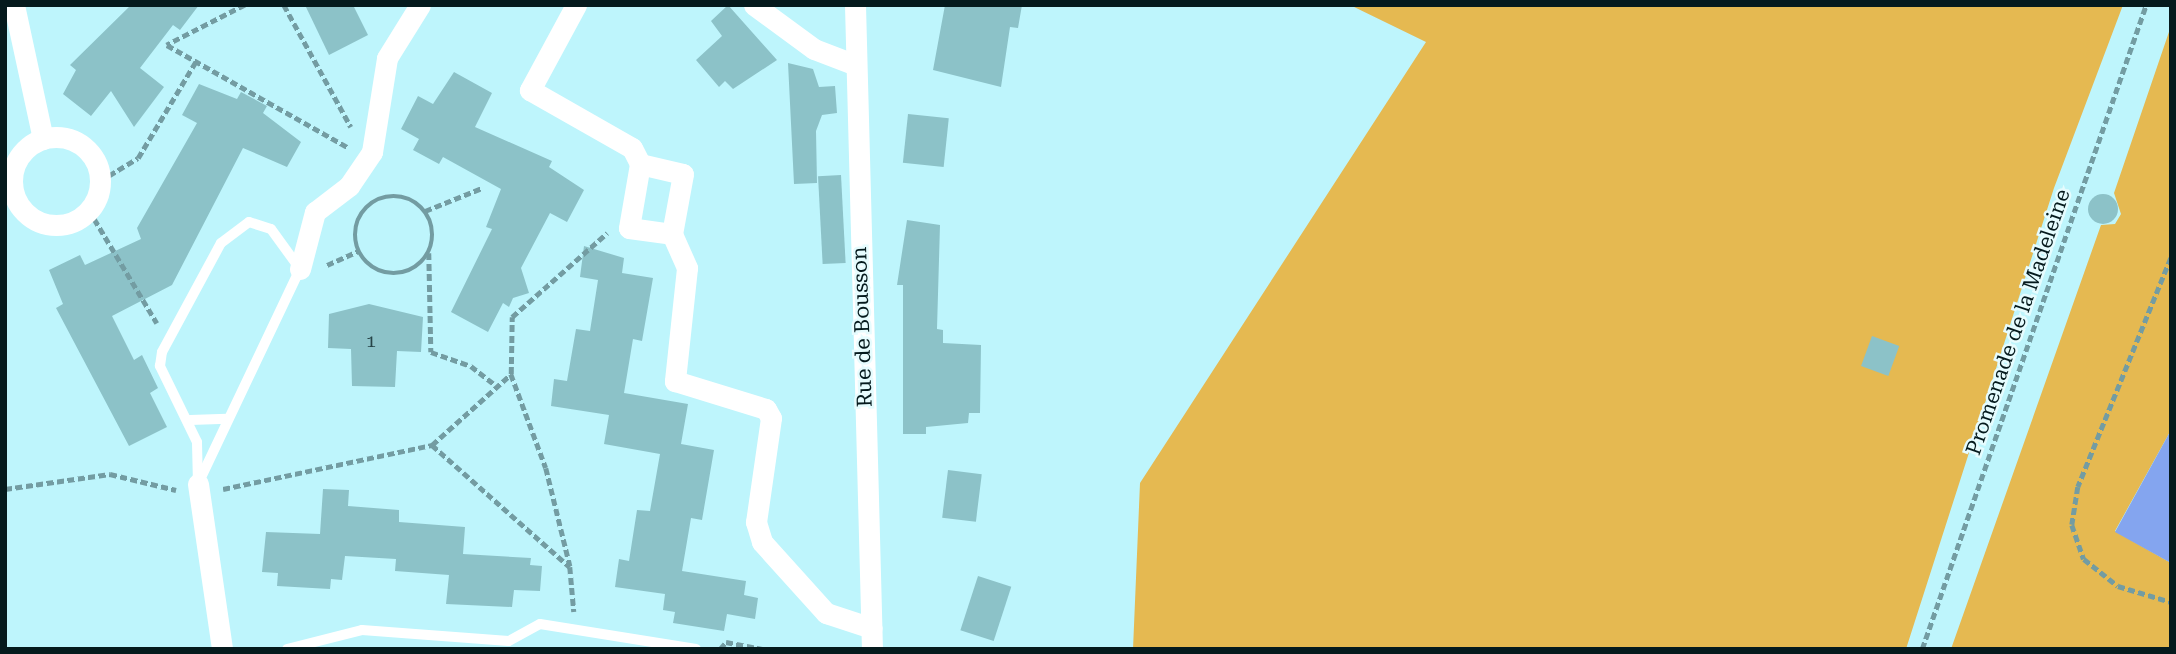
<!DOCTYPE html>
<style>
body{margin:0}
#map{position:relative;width:2176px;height:654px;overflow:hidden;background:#bef5fc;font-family:"Roboto Serif",serif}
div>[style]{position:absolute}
.green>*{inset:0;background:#e5b951}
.water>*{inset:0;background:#84a5ef}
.building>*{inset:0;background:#8cc2c8;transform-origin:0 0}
.round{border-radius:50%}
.path>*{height:4.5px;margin-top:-2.25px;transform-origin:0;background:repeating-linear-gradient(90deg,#739ca2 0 7px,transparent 0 10.5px)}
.path>.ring{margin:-2.25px;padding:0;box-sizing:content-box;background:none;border:4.5px solid #739ca2;border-radius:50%}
.service>*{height:10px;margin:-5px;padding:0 5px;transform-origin:5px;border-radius:5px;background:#fff}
.minor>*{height:21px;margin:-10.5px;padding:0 10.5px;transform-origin:10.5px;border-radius:10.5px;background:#fff}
.minor>.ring{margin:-10.5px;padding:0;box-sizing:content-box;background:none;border:21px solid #fff;border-radius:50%}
span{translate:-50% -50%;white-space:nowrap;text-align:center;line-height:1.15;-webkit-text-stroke:5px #e6fcfe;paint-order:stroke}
.number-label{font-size:18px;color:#274448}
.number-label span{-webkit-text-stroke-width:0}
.street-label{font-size:21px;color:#051a1d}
.frame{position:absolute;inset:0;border:7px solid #051a1d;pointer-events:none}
</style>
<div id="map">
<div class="green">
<i style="clip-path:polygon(1350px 5px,2123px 5px,2054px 188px,1906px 649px,1133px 649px,1140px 483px,1426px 42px)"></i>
<i style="clip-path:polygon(2171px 26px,2171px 430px,2115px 531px,2171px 563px,2171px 649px,1951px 649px,2101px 225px,2115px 224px,2121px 214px,2114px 193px)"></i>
</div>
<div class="water">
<i style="clip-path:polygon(2171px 430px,2171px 563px,2115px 532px)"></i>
</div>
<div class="building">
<i style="clip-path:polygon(131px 5px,199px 5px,180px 30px,173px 25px,140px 68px,164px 87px,134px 127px,111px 91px,91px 116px,63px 94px,76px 70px,70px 65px)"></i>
<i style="clip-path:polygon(305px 5px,353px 5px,368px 35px,329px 55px)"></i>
<i style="clip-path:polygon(728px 5px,777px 60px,733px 89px,725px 81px,719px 87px,696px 60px,722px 36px,711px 21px)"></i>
<i style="clip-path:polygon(945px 5px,1022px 5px,1018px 28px,1010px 27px,1001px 87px,933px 70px)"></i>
<i style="clip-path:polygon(788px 63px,813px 69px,819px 87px,835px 86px,837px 113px,822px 115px,816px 131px,817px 183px,794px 184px)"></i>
<i style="clip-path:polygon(454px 72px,492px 93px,475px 127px,552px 161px,549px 167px,584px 190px,567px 222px,550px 213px,521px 268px,529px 293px,513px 298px,509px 307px,503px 303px,488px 332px,451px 312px,492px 229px,486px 227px,501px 189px,443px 157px,439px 164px,413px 150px,419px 139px,401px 129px,418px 96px,433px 104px)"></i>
<i style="clip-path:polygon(199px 84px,237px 99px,241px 92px,267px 106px,263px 113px,301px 142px,287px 167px,243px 148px,172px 285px,112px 316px,134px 360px,142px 355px,158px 388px,150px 393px,167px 427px,129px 446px,56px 308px,63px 304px,49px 270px,80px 255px,85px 265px,141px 239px,137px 228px,197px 123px,182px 115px)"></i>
<i style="left:908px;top:114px;width:41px;height:49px;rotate:6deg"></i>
<i style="left:841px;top:175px;width:88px;height:23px;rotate:87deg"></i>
<i class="round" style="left:2088px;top:194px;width:30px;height:30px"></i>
<i style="clip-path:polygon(907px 220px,940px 225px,937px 329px,943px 330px,943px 343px,981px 345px,980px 413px,969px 413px,968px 423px,926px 427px,926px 434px,903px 434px,903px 285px,897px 285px)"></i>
<i style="clip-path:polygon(584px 246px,624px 258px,622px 273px,653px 278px,642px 341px,633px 339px,624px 393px,688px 404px,681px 444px,714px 450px,702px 520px,691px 518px,682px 571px,746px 581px,744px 595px,758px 598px,755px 619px,727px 614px,724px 631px,673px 623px,675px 612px,663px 610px,665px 594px,615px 587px,619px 559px,629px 561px,637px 510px,650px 511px,660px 454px,604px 444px,609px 415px,551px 406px,554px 379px,567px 381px,576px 329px,590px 331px,598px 280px,580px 277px)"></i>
<i style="clip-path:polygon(369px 304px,423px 317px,421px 352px,397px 351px,395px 387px,352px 386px,351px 349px,328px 348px,329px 314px)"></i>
<i style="left:1872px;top:336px;width:29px;height:32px;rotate:20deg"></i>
<i style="left:948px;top:470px;width:34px;height:48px;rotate:7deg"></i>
<i style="clip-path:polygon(323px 489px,349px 490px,348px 506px,399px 510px,399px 522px,465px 527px,463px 554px,531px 558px,530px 565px,542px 566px,540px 591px,514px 590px,512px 607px,446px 604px,449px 575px,395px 571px,396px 559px,345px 556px,342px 580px,331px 579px,330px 589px,277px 586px,278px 573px,262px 572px,266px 532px,320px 534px)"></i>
<i style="left:978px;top:576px;width:35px;height:57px;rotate:18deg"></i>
</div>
<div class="path">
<i style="left:245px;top:5px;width:88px;rotate:152.9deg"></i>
<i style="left:167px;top:45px;width:207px;rotate:29.5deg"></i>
<i style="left:284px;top:5px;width:139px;rotate:61.2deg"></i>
<i style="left:100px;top:181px;width:44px;rotate:-31.2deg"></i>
<i style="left:138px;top:158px;width:113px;rotate:-59.1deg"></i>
<i class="ring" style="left:355px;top:196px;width:73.5px;height:73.5px"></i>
<i style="left:89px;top:210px;width:132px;rotate:59deg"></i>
<i style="left:425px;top:211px;width:61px;rotate:-22deg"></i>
<i style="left:429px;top:253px;width:99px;rotate:88.8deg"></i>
<i style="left:431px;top:352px;width:42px;rotate:19.3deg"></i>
<i style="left:471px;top:366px;width:33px;rotate:38deg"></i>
<i style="left:2171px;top:258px;width:247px;rotate:112.1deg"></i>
<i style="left:2078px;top:487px;width:38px;rotate:99deg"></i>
<i style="left:2072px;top:525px;width:36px;rotate:71deg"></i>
<i style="left:2084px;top:559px;width:43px;rotate:38.5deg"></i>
<i style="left:2118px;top:586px;width:55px;rotate:16.8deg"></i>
<i style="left:327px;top:265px;width:34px;rotate:-24deg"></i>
<i style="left:511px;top:374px;width:57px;rotate:-89deg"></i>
<i style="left:512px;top:317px;width:127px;rotate:-41.5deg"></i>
<i style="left:432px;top:445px;width:106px;rotate:-41.9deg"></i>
<i style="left:511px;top:374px;width:100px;rotate:69.6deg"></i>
<i style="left:546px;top:468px;width:101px;rotate:76.2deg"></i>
<i style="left:5px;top:489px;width:106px;rotate:-8.1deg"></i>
<i style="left:110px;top:474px;width:68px;rotate:13.6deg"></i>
<i style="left:223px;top:489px;width:214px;rotate:-11.9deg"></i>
<i style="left:432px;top:445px;width:184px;rotate:41.5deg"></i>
<i style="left:570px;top:567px;width:45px;rotate:84.9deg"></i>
<i style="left:720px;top:649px;width:9px;rotate:-49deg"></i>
<i style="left:726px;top:642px;width:37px;rotate:11deg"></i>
<i style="left:1922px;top:649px;width:682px;rotate:-70.82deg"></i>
</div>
<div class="service">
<i style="left:249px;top:222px;width:23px;rotate:18deg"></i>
<i style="left:271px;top:229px;width:49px;rotate:54.1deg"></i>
<i style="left:300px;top:269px;width:238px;rotate:115.4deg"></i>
<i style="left:198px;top:484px;width:42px;rotate:-91.4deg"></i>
<i style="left:197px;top:442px;width:85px;rotate:-116deg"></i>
<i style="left:160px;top:366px;width:14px;rotate:-82deg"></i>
<i style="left:162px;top:352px;width:124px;rotate:-61.6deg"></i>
<i style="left:221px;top:243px;width:35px;rotate:-37deg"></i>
<i style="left:190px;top:420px;width:37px;rotate:-2deg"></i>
<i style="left:287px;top:649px;width:77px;rotate:-14.2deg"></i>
<i style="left:362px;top:630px;width:147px;rotate:4.3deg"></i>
<i style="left:509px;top:641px;width:35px;rotate:-29deg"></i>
<i style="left:540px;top:624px;width:158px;rotate:9.1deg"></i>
</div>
<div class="minor">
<i style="left:14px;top:5px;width:137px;rotate:77.8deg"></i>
<i style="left:576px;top:5px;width:97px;rotate:118.4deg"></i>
<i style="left:530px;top:90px;width:117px;rotate:29.6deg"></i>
<i style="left:632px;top:148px;width:18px;rotate:63deg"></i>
<i style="left:640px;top:164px;width:44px;rotate:13.1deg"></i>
<i style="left:683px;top:174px;width:61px;rotate:100.4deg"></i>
<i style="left:672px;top:234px;width:37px;rotate:66deg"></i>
<i style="left:687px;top:268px;width:114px;rotate:96.1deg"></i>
<i style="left:675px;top:381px;width:95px;rotate:17.1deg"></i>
<i style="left:766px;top:409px;width:10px;rotate:61deg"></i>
<i style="left:771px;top:418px;width:105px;rotate:98.2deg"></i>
<i style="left:756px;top:522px;width:21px;rotate:73deg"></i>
<i style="left:762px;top:542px;width:96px;rotate:48deg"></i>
<i style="left:826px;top:613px;width:48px;rotate:18.1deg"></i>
<i style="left:754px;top:5px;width:74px;rotate:36.3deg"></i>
<i style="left:814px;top:49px;width:42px;rotate:21deg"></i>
<i style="left:855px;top:5px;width:644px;rotate:88.49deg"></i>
<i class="ring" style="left:12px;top:137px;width:67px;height:67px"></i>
<i style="left:640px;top:164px;width:65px;rotate:99.8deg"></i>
<i style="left:629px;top:228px;width:43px;rotate:7.9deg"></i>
<i style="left:300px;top:269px;width:59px;rotate:-75.3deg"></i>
<i style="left:315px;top:212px;width:43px;rotate:-37.4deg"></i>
<i style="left:349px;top:186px;width:41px;rotate:-55.9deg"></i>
<i style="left:372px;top:152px;width:95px;rotate:-80.9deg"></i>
<i style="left:387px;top:58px;width:62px;rotate:-58.1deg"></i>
<i style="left:198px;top:484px;width:167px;rotate:81.7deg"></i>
</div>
<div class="number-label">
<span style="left:371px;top:341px">1</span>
</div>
<div class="street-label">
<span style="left:2018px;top:322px;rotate:-71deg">Promenade de la Madeleine</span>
<span style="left:862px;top:327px;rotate:-92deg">Rue de Bousson</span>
</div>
<div class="frame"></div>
</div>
